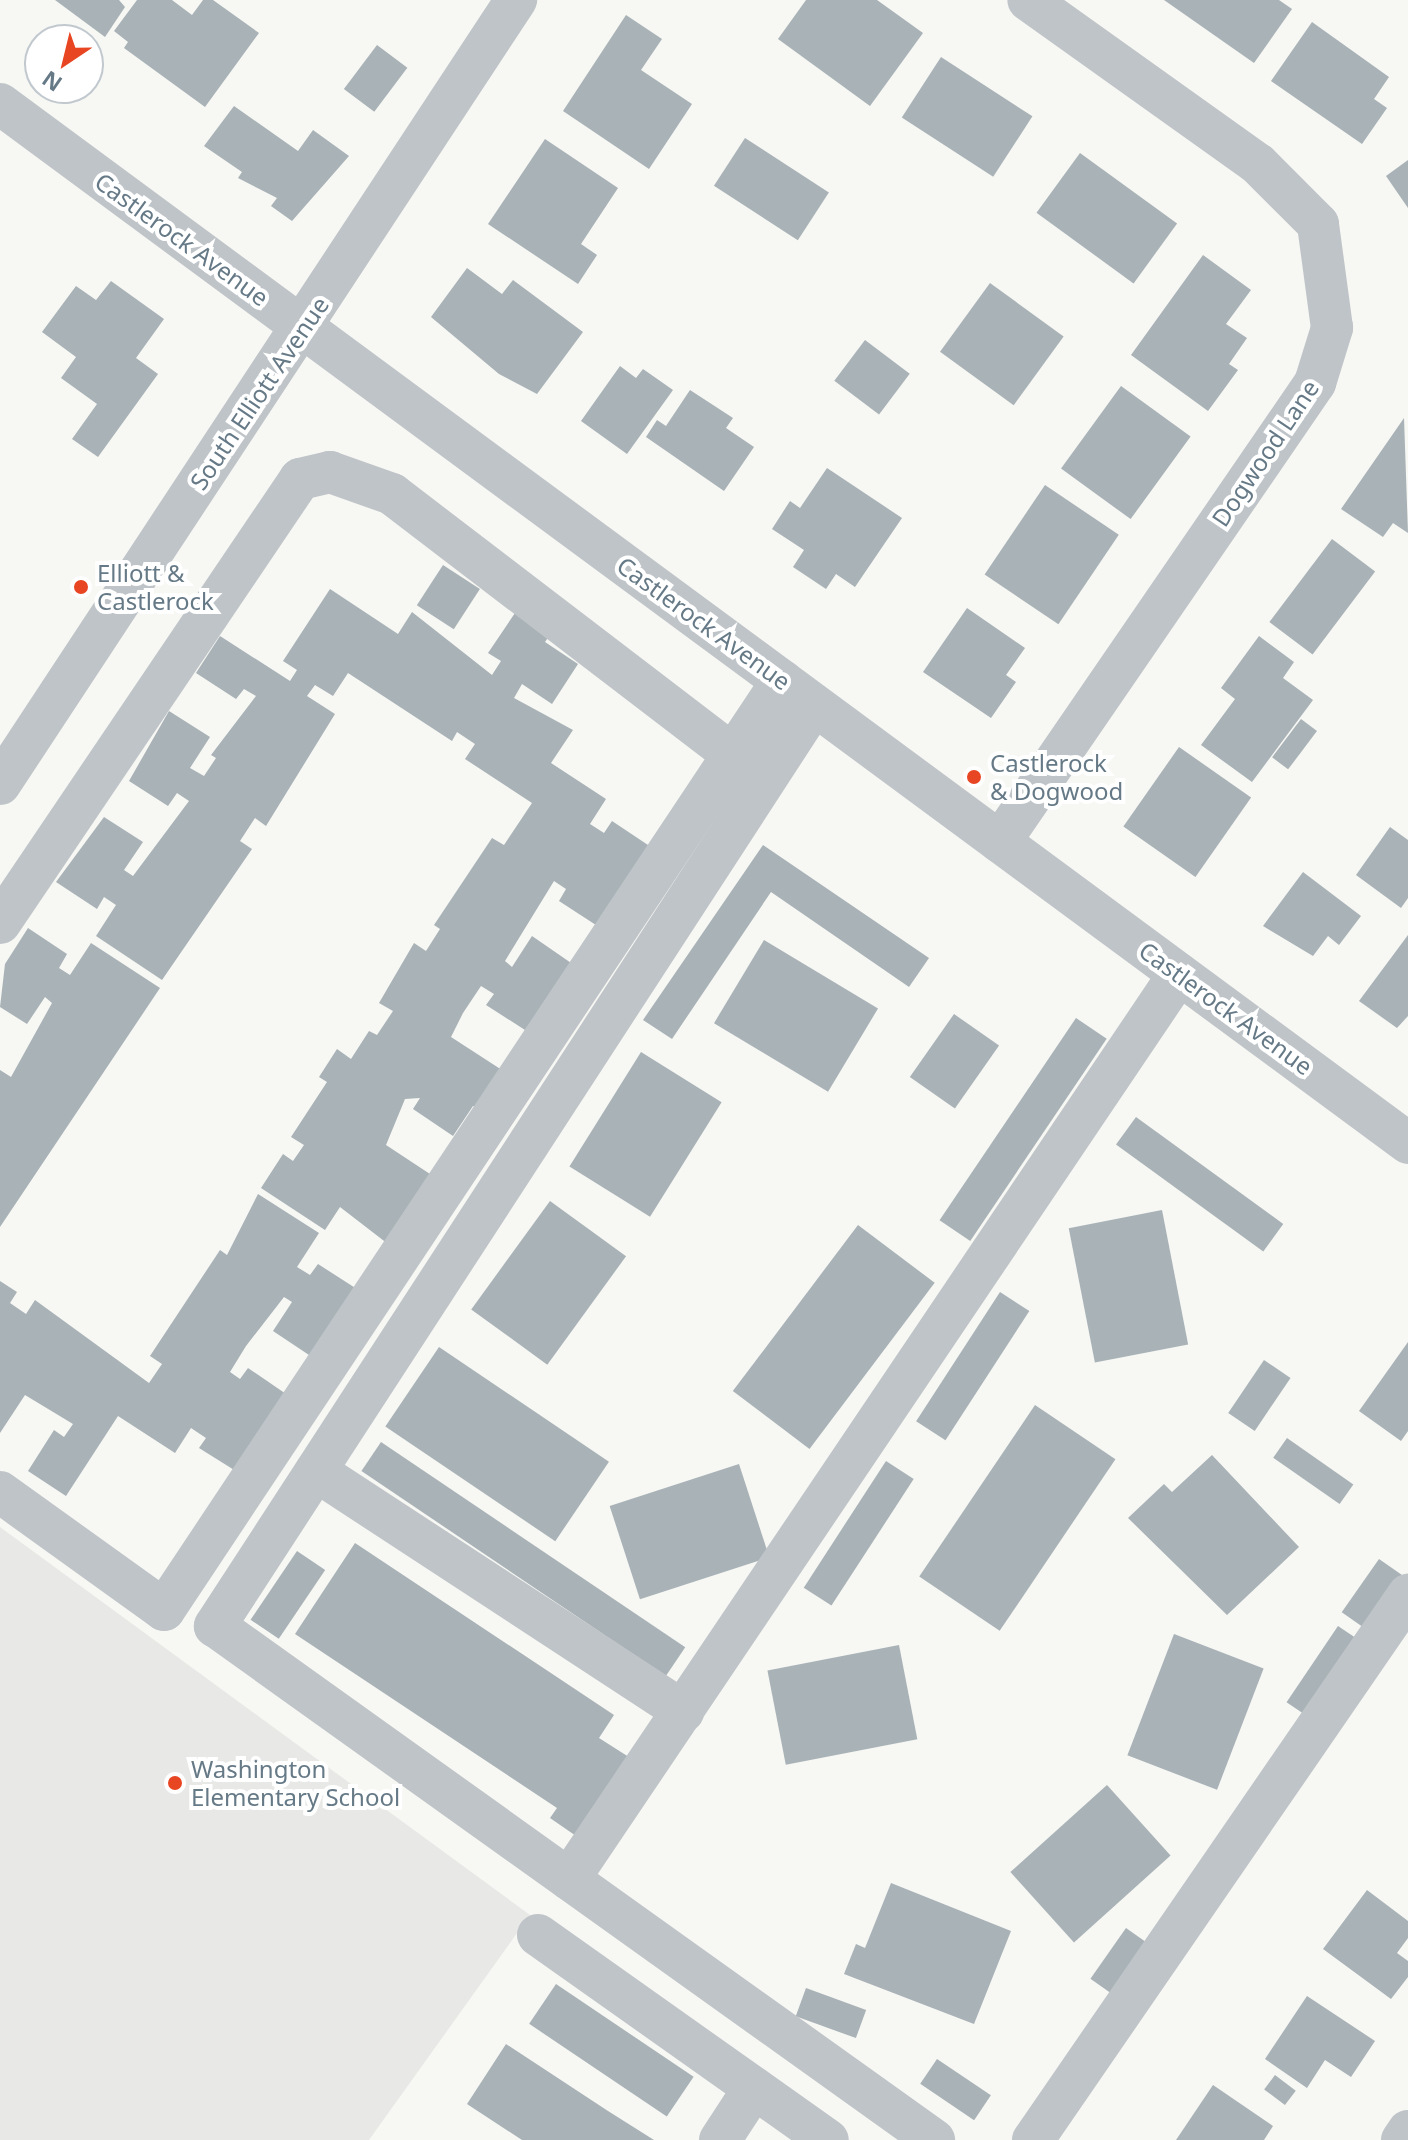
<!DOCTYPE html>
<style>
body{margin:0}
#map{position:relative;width:1408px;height:2140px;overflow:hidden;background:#f7f7f3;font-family:"Noto Sans",sans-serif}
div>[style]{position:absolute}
.built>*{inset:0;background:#e8e8e7}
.building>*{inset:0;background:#a8b2b7;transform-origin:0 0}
.minor>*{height:42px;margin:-21px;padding:0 21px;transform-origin:21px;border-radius:21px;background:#bfc4c8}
.dots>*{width:22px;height:22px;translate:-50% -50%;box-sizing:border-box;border:4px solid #fff;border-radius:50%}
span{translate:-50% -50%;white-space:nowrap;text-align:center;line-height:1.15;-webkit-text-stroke:8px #fff;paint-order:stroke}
.street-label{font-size:24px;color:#657986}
.poi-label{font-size:24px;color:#657986}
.left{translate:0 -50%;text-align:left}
.north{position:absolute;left:24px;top:24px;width:80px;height:80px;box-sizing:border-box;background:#fff;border:2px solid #c1c9cf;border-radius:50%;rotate:215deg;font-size:22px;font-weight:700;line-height:32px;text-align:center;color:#657986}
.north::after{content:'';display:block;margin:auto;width:28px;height:36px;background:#e84522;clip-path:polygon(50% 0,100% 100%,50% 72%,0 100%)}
</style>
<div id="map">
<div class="built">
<i style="clip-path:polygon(0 1527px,530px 1915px,369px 2140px,0 2140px)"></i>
</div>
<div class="building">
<i style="clip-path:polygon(55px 0,119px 0,125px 7px,105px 37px)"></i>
<i style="clip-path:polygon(137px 0,172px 0,192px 15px,203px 0,213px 0,259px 33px,205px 107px,124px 48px,128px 42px,114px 31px)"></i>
<i style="clip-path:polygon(806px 0,877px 0,923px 33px,870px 106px,778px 39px)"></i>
<i style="clip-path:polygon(1164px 0,1279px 0,1292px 9px,1254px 63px)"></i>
<i style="clip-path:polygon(626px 15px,662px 39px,641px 70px,692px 104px,649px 169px,563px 111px)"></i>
<i style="clip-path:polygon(1312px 22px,1389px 77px,1374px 99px,1387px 108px,1362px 144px,1271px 81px)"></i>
<i style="left:377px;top:45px;width:38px;height:55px;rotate:37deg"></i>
<i style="left:941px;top:57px;width:109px;height:72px;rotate:33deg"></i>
<i style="clip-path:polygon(234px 106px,298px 151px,313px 130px,349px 156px,292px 221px,271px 206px,277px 198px,238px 178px,242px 172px,204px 146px)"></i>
<i style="left:745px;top:138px;width:100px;height:57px;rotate:33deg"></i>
<i style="clip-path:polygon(545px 139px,618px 188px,581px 244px,597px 255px,578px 284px,488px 224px)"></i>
<i style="left:1080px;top:153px;width:120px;height:74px;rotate:36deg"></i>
<i style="clip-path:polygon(1408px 160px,1408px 208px,1386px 176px)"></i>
<i style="clip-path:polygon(1203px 255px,1251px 290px,1226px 324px,1247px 338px,1229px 364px,1238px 370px,1208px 411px,1131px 355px)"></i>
<i style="clip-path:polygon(467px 268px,502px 294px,513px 280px,583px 332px,537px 394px,499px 374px,431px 317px)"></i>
<i style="clip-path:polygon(111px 281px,164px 319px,136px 358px,158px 374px,98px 457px,72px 439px,97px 404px,61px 378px,76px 357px,42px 332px,76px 286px,96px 300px)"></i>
<i style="left:990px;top:283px;width:91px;height:85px;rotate:36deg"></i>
<i style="left:865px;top:340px;width:56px;height:51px;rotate:37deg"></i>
<i style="clip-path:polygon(620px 366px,636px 378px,643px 369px,673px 390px,627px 454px,581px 421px)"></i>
<i style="left:1121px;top:386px;width:86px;height:102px;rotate:36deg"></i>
<i style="clip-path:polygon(690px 390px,733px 418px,726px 428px,754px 447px,724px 491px,646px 437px,657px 420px,666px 426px)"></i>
<i style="clip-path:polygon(1404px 418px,1408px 533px,1393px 523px,1383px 537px,1341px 509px)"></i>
<i style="clip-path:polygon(827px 468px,902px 518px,855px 587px,836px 574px,826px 589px,793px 567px,804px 550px,772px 529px,790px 501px,800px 508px)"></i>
<i style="left:1045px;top:485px;width:89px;height:108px;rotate:34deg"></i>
<i style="left:1332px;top:539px;width:54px;height:104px;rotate:37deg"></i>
<i style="left:443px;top:565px;width:44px;height:48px;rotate:33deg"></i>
<i style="clip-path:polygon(330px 589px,398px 634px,412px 612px,492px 675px,501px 661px,488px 653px,515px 613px,549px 636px,545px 642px,578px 664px,552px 704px,522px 684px,514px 698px,573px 730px,551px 763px,606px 799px,590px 824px,604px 833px,612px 821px,651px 847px,599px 927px,559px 901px,566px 889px,554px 881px,505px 961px,512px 967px,532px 936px,574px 965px,525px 1030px,486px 1005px,494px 994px,481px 986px,463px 1013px,451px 1037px,505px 1072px,480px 1109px,473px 1106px,453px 1136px,413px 1109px,420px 1098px,405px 1099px,386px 1145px,433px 1176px,388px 1244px,340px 1207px,325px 1230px,261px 1188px,283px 1154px,293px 1161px,304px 1145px,291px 1137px,327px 1082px,319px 1077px,337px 1049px,351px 1059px,369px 1031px,377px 1035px,393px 1011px,379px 1003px,414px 943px,426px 951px,440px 929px,434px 925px,492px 838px,504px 845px,532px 803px,465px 759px,475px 744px,457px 732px,452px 741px,348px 673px,333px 696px,315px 685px,307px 696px,335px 714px,266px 826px,255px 818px,240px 841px,252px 849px,162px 980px,96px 936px,116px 905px,104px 897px,97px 909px,56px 882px,104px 817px,143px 842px,124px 870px,133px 876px,189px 801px,177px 793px,168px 806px,129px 781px,169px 711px,210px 737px,190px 768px,204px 776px,216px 758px,211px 755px,256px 696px,244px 689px,236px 699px,196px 673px,220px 636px,290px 681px,297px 670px,283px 661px)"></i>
<i style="clip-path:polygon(967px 608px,1025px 648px,1006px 675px,1016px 682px,991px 718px,923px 672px)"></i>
<i style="clip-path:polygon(1259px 636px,1294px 662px,1283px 678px,1313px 700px,1252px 782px,1201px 745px,1235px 699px,1221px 688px)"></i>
<i style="left:1301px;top:719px;width:20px;height:48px;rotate:37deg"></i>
<i style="left:1179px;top:747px;width:88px;height:97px;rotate:35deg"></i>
<i style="clip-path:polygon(1390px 827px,1408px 840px,1408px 898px,1401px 908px,1356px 875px)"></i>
<i style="clip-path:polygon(763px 845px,929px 958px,909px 987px,771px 892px,672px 1039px,643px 1020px)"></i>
<i style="clip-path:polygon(1303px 872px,1361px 916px,1339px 945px,1328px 936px,1313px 956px,1263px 926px)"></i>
<i style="clip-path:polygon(28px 928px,67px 954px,59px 968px,70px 975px,91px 943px,160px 988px,0 1227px,0 1070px,11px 1077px,52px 1003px,45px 997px,27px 1024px,0 1007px,5px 964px)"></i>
<i style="clip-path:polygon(1408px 935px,1408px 1016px,1397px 1028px,1359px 1001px)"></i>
<i style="left:764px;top:940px;width:133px;height:97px;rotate:31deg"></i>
<i style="left:954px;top:1014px;width:55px;height:77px;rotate:35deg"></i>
<i style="left:1076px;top:1018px;width:37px;height:244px;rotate:34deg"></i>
<i style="left:641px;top:1052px;width:95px;height:135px;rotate:32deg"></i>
<i style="left:1136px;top:1117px;width:182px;height:34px;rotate:36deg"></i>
<i style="clip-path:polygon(258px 1194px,319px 1233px,297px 1267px,310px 1275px,318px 1264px,360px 1291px,315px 1359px,273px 1331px,292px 1302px,284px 1297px,246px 1346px,230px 1372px,240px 1379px,248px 1368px,289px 1396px,239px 1473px,199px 1448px,206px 1438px,191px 1428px,175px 1453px,118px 1416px,66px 1496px,28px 1471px,54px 1430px,64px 1437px,73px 1424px,25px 1395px,0 1433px,0 1281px,17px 1292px,10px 1303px,26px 1314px,35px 1300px,149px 1383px,162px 1364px,150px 1356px,220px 1250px,227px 1255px)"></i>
<i style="left:550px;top:1201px;width:94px;height:134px;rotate:36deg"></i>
<i style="left:1162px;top:1210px;width:137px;height:95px;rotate:79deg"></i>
<i style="left:858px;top:1225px;width:96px;height:208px;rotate:37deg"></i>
<i style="left:1000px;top:1292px;width:35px;height:154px;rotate:33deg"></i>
<i style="clip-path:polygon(1408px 1342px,1408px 1431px,1401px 1441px,1359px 1411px)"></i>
<i style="left:439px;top:1347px;width:205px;height:96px;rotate:34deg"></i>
<i style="left:1264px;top:1360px;width:32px;height:64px;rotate:34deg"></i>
<i style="left:1035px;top:1405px;width:97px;height:207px;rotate:34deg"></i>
<i style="left:1287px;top:1438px;width:81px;height:24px;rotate:35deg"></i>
<i style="left:381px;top:1442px;width:367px;height:35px;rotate:34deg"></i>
<i style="clip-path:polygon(1212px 1455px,1299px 1547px,1227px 1615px,1128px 1518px,1164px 1484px,1172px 1492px)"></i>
<i style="left:886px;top:1461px;width:33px;height:151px;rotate:33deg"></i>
<i style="left:739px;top:1464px;width:98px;height:136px;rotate:72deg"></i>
<i style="clip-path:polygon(355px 1543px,614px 1715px,599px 1738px,632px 1759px,579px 1838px,550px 1818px,557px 1808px,295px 1634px)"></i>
<i style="left:297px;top:1551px;width:34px;height:83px;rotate:34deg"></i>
<i style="left:1379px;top:1559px;width:32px;height:65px;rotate:35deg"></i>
<i style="left:1338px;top:1626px;width:30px;height:92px;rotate:34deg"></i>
<i style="left:1174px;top:1634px;width:96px;height:130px;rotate:21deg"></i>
<i style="left:899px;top:1645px;width:96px;height:134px;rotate:79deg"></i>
<i style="left:1107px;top:1785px;width:95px;height:130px;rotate:48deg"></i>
<i style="clip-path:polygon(891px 1883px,1011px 1931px,974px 2024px,844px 1974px,856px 1944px,865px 1948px)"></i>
<i style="clip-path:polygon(1367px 1890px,1408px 1921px,1408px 1938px,1397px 1953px,1408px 1961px,1408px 1977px,1391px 1999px,1323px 1949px)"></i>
<i style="left:1126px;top:1928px;width:29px;height:62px;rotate:35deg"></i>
<i style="left:556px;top:1984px;width:166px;height:48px;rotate:34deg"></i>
<i style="left:806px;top:1988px;width:64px;height:30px;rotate:20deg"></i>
<i style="clip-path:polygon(1307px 1996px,1375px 2041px,1351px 2077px,1325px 2060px,1307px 2088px,1265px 2059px)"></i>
<i style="clip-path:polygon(506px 2044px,608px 2111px,654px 2140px,522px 2140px,467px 2104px)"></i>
<i style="left:937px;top:2059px;width:65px;height:30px;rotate:34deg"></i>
<i style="left:1275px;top:2075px;width:26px;height:18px;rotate:37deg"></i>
<i style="clip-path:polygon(1213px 2085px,1273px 2126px,1264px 2140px,1176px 2140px)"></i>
</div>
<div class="minor">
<i style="left:0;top:104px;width:1750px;rotate:36.42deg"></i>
<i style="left:814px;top:705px;width:1099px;rotate:123.04deg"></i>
<i style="left:215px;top:1626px;width:884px;rotate:35.56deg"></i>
<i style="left:0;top:784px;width:939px;rotate:-56.65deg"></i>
<i style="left:1000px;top:842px;width:557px;rotate:-55.54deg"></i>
<i style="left:1315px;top:383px;width:58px;rotate:-72.8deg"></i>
<i style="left:1332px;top:328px;width:105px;rotate:-97.7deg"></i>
<i style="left:1318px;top:224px;width:85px;rotate:-135deg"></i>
<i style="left:1258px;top:164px;width:282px;rotate:-144.5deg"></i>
<i style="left:0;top:923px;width:536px;rotate:-55.95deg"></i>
<i style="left:300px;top:479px;width:31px;rotate:-13deg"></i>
<i style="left:330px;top:472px;width:66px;rotate:19.5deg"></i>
<i style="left:392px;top:494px;width:428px;rotate:37.4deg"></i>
<i style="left:316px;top:1471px;width:439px;rotate:33.2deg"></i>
<i style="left:0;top:1492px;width:202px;rotate:35.7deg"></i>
<i style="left:164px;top:1610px;width:1116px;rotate:-56.37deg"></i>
<i style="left:569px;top:1879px;width:1091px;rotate:-56.02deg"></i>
<i style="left:538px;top:1935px;width:355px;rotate:35.3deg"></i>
<i style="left:720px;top:2140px;width:62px;rotate:-56.8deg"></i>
<i style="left:1033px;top:2140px;width:662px;rotate:-55.47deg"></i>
<i style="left:1402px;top:2140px;width:11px;rotate:-56deg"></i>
</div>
<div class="dots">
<i style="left:81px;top:587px;background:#e84522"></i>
<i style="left:974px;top:777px;background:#e84522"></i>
<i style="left:175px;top:1783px;background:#e84522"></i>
</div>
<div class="street-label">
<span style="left:182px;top:239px;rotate:36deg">Castlerock Avenue</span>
<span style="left:259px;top:393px;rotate:-56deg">South Elliott Avenue</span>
<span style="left:1265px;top:453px;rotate:-56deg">Dogwood Lane</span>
<span style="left:704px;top:623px;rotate:36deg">Castlerock Avenue</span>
<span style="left:1226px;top:1008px;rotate:36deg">Castlerock Avenue</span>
</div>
<div class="poi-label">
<span class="left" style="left:97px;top:587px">Elliott &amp;<br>Castlerock</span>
<span class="left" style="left:990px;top:777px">Castlerock<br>&amp; Dogwood</span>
<span class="left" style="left:191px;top:1783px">Washington<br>Elementary School</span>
</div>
<div class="north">N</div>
</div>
